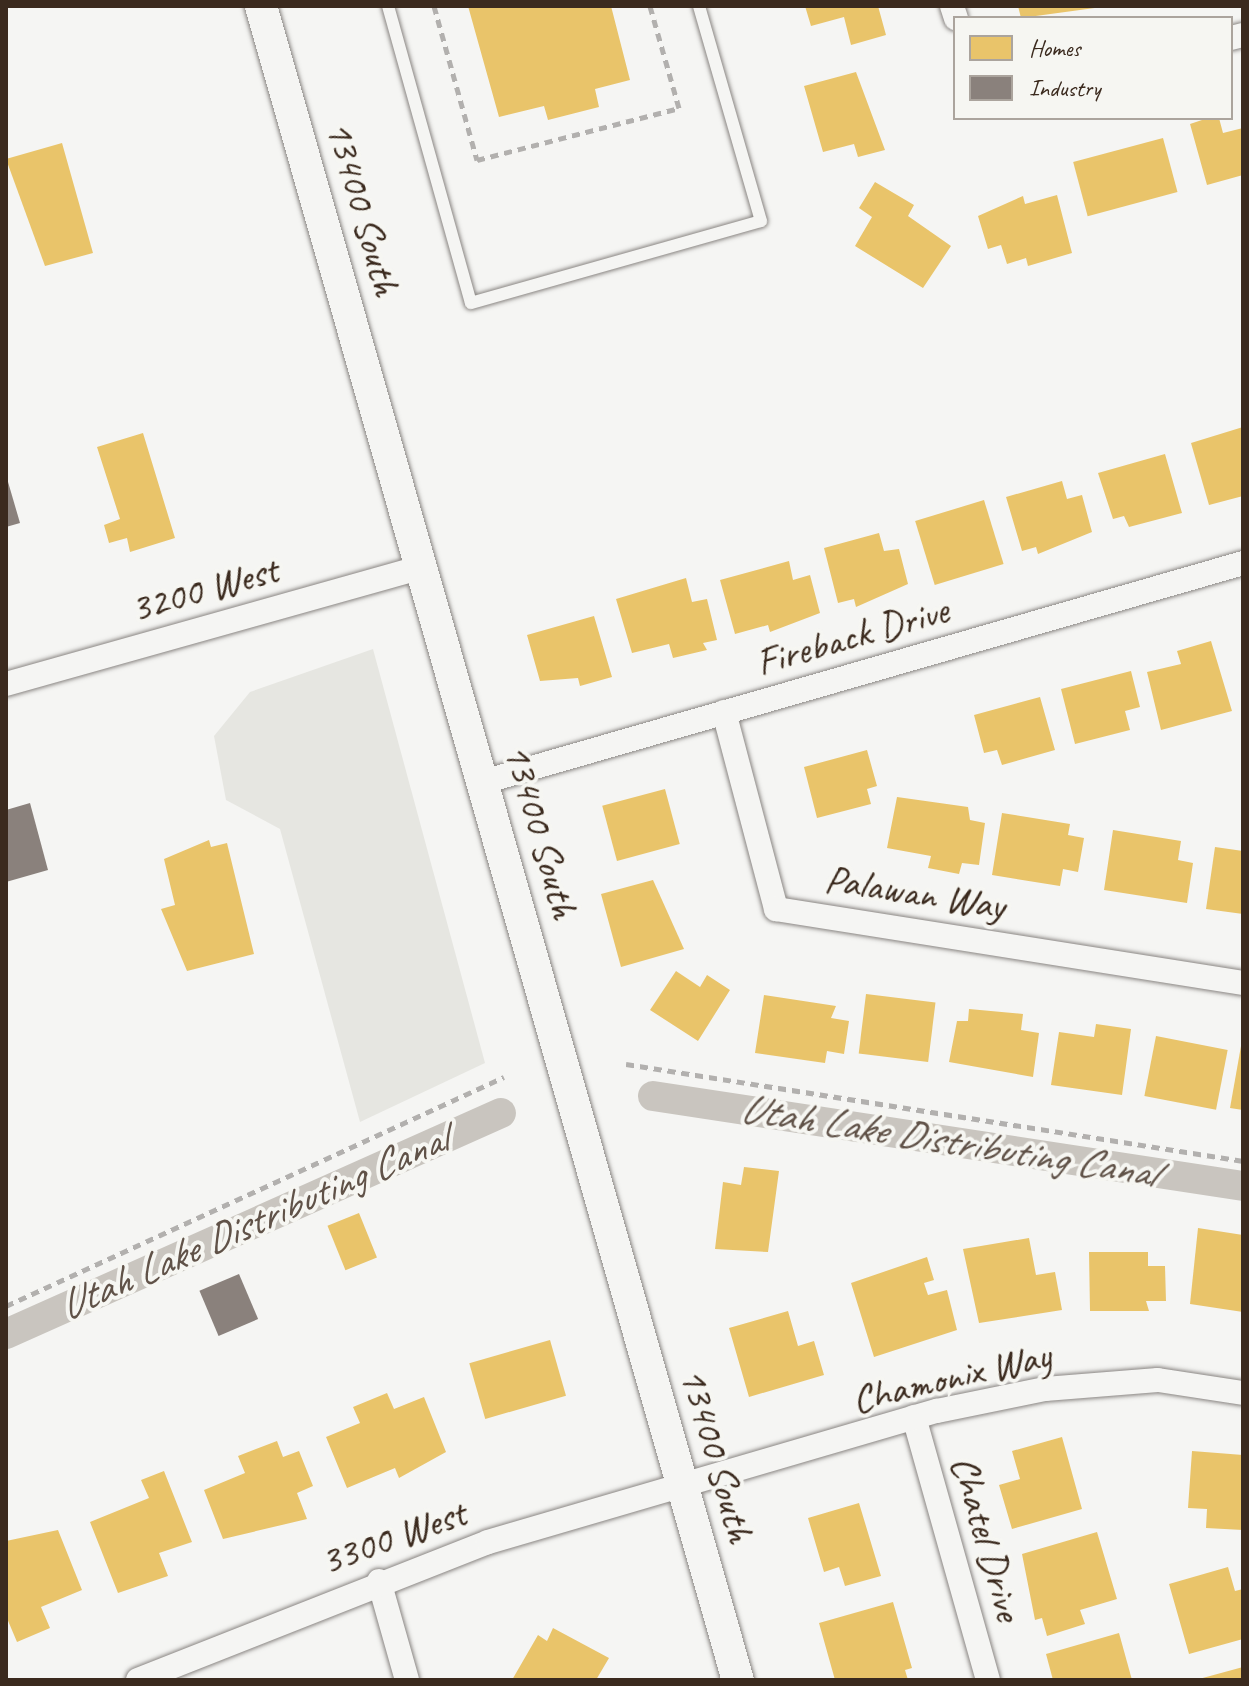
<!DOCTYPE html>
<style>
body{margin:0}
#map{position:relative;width:1249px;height:1686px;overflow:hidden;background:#f5f5f3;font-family:Caveat,sans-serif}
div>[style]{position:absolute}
.green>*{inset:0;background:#e6e6e1}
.homes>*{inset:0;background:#e9c46a;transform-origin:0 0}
.industry>*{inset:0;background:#8a817c;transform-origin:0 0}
.canal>*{height:30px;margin:-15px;padding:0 15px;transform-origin:15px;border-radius:15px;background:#c9c5bf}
.path>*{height:5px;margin-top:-2.5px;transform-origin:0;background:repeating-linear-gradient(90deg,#b2b0ae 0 8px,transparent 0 14px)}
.roads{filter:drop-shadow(0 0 2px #8a8683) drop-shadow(0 0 2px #8a8683)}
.lane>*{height:12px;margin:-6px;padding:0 6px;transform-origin:6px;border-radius:6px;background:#f5f5f3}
.street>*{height:24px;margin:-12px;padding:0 12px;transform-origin:12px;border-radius:12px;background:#f5f5f3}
.secondary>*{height:32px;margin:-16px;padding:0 16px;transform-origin:16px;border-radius:16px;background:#f5f5f3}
span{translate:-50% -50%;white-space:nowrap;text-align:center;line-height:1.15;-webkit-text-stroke:8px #f6f6f2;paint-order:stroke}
.street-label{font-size:40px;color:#3b2a1e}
.water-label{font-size:42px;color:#605248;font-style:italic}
.frame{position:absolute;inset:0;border:8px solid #3b2a1e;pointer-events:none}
.legend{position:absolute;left:953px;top:16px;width:280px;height:104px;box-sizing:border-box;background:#f6f6f2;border:2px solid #aba49d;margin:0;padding:10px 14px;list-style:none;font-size:24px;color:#3b2a1e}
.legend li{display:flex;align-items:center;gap:16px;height:40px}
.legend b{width:40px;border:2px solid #aba49d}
</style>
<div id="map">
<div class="green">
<i style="clip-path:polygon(373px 649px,485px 1063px,360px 1122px,280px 829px,226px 800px,214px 736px,250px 692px)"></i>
</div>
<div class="homes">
<i style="clip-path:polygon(468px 6px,611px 6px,630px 80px,595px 89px,599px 107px,548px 120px,544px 106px,499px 117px)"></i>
<i style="clip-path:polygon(805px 6px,878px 6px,886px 35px,851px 45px,844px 17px,811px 26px)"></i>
<i style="clip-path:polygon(1018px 6px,1102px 6px,1102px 7px,1021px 18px)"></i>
<i style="clip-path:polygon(856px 72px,885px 150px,858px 157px,854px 144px,823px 152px,804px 86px)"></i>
<i style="clip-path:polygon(1208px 118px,1219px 118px,1223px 133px,1243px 128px,1243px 175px,1207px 185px,1190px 124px)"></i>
<i style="left:1163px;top:138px;width:56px;height:93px;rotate:75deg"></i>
<i style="clip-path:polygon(62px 143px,93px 253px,45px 266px,6px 159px)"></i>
<i style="clip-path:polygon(875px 182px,914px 205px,908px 216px,951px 246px,923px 288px,855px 246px,872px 217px,859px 208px)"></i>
<i style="clip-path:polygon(1057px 195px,1072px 253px,1028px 266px,1026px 258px,1007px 264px,1001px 245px,988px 249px,978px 216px,1023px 196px,1025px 204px)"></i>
<i style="clip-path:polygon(1243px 427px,1243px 496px,1209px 505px,1191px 443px)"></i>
<i style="clip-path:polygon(143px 433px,175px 538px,130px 552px,127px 538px,109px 543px,104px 525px,120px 519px,97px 447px)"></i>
<i style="clip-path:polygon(1165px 454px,1182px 513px,1129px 527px,1124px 516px,1113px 519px,1098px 473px)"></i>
<i style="clip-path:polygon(1062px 481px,1067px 499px,1082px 495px,1092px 532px,1038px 554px,1036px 547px,1022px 551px,1006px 497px)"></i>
<i style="left:984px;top:500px;width:67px;height:72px;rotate:73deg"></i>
<i style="clip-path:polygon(879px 533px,884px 551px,899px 549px,908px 584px,856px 607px,854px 599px,838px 603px,824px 548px)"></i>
<i style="clip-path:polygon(789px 561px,793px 580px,810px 575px,820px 613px,770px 632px,768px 625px,735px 634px,720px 580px)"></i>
<i style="clip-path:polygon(686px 578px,692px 602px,707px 599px,717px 640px,703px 643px,707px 650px,673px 658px,669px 644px,632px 653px,616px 599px)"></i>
<i style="clip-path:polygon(594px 616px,612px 677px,580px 686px,578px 678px,540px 681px,527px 635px)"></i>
<i style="clip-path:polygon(1211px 641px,1232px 711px,1161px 730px,1147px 672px,1181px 664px,1177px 651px)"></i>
<i style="clip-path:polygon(1131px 671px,1140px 707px,1125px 711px,1130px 730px,1075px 744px,1061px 689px)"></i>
<i style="clip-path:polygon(1040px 697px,1055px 750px,1002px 765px,997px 750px,984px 753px,974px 715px)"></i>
<i style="clip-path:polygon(867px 750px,877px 786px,867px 789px,871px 804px,817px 818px,804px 767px)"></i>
<i style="left:665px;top:789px;width:57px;height:65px;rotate:75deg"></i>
<i style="clip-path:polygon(897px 797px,968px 807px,970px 820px,985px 823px,979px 865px,962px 863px,959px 874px,928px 868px,931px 856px,887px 848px)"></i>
<i style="clip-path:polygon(1002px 813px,1070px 824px,1068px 835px,1084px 838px,1078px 872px,1063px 869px,1060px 886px,992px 875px)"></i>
<i style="clip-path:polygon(1113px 830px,1181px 841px,1178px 860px,1193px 863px,1187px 903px,1104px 890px)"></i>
<i style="clip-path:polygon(209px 840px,211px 847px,227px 843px,254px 954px,187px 971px,161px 909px,175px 905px,164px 859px)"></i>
<i style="clip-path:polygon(1215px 847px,1243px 851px,1243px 914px,1206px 909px)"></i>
<i style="clip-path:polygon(653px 880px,684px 949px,621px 967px,601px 894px)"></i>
<i style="clip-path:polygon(676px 971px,700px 987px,707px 975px,730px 990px,698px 1041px,650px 1010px)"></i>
<i style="left:866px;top:994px;width:70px;height:60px;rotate:7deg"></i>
<i style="clip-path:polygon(764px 995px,836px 1006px,831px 1018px,849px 1021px,844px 1054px,827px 1051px,825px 1063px,755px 1053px)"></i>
<i style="clip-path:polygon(969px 1009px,1023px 1014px,1021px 1030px,1039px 1033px,1033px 1077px,949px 1062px,957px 1021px,968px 1021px)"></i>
<i style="clip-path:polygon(1096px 1024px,1131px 1029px,1122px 1095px,1051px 1085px,1059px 1032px,1094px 1037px)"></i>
<i style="left:1156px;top:1036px;width:73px;height:61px;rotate:11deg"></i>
<i style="clip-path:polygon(1241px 1046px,1243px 1046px,1243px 1110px,1230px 1108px)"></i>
<i style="clip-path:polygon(744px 1167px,779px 1171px,768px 1252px,715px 1249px,723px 1182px,741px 1185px)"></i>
<i style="left:359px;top:1213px;width:48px;height:34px;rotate:68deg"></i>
<i style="clip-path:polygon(1198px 1228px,1243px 1235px,1243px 1312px,1190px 1304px)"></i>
<i style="clip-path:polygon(1029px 1238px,1036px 1275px,1055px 1272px,1062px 1310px,979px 1323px,963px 1249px)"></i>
<i style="clip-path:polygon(1089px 1252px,1148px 1252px,1148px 1266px,1165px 1266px,1166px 1301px,1146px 1301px,1149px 1311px,1090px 1311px)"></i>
<i style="clip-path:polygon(927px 1257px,934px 1280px,924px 1283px,928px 1295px,947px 1290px,957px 1330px,874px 1357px,851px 1283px)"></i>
<i style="clip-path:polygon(788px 1311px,798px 1346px,814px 1341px,824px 1375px,749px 1397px,729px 1328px)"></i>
<i style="left:550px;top:1340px;width:58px;height:84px;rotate:74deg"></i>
<i style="clip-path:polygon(387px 1393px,394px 1409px,424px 1397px,446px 1452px,399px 1478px,395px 1468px,347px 1488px,326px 1437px,360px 1423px,353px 1407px)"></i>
<i style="clip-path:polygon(1062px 1437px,1082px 1509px,1012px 1529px,999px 1485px,1020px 1479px,1012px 1451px)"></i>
<i style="clip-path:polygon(277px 1441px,283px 1457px,299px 1451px,313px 1486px,297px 1493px,307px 1519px,223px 1539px,204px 1490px,245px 1473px,238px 1456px)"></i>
<i style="clip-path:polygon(1192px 1451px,1243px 1455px,1243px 1530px,1206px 1528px,1207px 1509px,1188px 1508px)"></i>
<i style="clip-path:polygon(164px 1471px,192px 1542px,159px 1553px,168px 1576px,118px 1593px,90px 1522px,149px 1498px,141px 1480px)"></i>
<i style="clip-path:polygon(859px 1503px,881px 1576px,845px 1586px,839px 1567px,824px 1572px,808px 1518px)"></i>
<i style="clip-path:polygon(58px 1530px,82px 1590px,41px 1607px,50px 1628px,17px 1642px,6px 1616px,6px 1541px)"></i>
<i style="clip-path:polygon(1097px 1532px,1117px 1599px,1080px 1610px,1085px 1624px,1047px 1636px,1042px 1618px,1035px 1620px,1022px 1554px)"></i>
<i style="clip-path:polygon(1228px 1567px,1235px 1591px,1243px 1589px,1243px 1639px,1189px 1654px,1169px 1584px)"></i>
<i style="clip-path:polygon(893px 1602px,912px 1668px,905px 1670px,908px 1680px,835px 1680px,819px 1623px)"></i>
<i style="clip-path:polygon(553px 1628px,609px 1658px,596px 1680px,512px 1680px,538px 1635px,547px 1641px)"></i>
<i style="clip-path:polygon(1119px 1633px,1132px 1680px,1053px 1680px,1046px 1654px)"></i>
<i style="clip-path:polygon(1243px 1667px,1243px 1680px,1199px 1680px,1199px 1679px)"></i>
</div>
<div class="industry">
<i style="clip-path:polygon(6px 475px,20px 523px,6px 527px)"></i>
<i style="clip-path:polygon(30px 803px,48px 870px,6px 882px,6px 810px)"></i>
<i style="left:239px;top:1274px;width:49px;height:43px;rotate:67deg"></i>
</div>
<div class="canal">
<i style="left:653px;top:1096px;width:597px;rotate:8.67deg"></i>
<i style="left:6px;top:1334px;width:542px;rotate:-24.06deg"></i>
</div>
<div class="path">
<i style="left:434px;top:6px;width:160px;rotate:74.4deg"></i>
<i style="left:477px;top:160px;width:209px;rotate:-14.4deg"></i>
<i style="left:679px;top:108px;width:106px;rotate:-105.9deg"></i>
<i style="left:626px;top:1064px;width:625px;rotate:8.93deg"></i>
<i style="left:6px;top:1306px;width:548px;rotate:-24.69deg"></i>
</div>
<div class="roads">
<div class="lane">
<i style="left:388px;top:6px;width:308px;rotate:74.4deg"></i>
<i style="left:471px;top:303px;width:301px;rotate:-15.8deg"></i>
<i style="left:761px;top:221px;width:224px;rotate:-106.1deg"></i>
</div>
<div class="street">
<i style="left:952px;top:6px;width:13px;rotate:72deg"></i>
<i style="left:1231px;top:38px;width:12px;rotate:-14deg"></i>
<i style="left:6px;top:684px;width:432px;rotate:-15.7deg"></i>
<i style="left:724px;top:712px;width:204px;rotate:75.2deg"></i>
<i style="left:776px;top:909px;width:473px;rotate:9deg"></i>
<i style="left:483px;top:782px;width:791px;rotate:-16.07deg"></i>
<i style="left:914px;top:1417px;width:273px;rotate:74.3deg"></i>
<i style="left:379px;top:1581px;width:103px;rotate:74.2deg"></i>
<i style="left:138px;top:1680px;width:376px;rotate:-21.5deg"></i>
<i style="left:488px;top:1542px;width:468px;rotate:-16.3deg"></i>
<i style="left:937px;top:1411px;width:110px;rotate:-11.5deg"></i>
<i style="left:1045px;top:1389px;width:113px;rotate:-4.6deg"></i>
<i style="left:1158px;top:1380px;width:86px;rotate:8.7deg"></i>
</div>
<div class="secondary">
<i style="left:261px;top:6px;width:1741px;rotate:74.1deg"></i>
</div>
</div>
<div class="street-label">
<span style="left:363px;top:208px;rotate:74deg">13400 South</span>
<span style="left:204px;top:589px;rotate:-16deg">3200 West</span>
<span style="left:852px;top:636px;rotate:-16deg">Fireback Drive</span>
<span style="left:541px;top:831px;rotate:74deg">13400 South</span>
<span style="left:915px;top:892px;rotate:9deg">Palawan Way</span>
<span style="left:951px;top:1377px;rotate:-13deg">Chamonix Way</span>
<span style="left:717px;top:1455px;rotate:74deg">13400 South</span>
<span style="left:393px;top:1537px;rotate:-20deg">3300 West</span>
<span style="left:987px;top:1538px;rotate:74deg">Chatel Drive</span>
</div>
<div class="water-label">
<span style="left:948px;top:1141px;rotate:9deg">Utah Lake Distributing Canal</span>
<span style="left:253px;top:1223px;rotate:-24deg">Utah Lake Distributing Canal</span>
</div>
<div class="frame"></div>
<ul class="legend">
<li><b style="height:22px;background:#e9c46a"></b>Homes</li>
<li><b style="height:22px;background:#8a817c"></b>Industry</li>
</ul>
</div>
